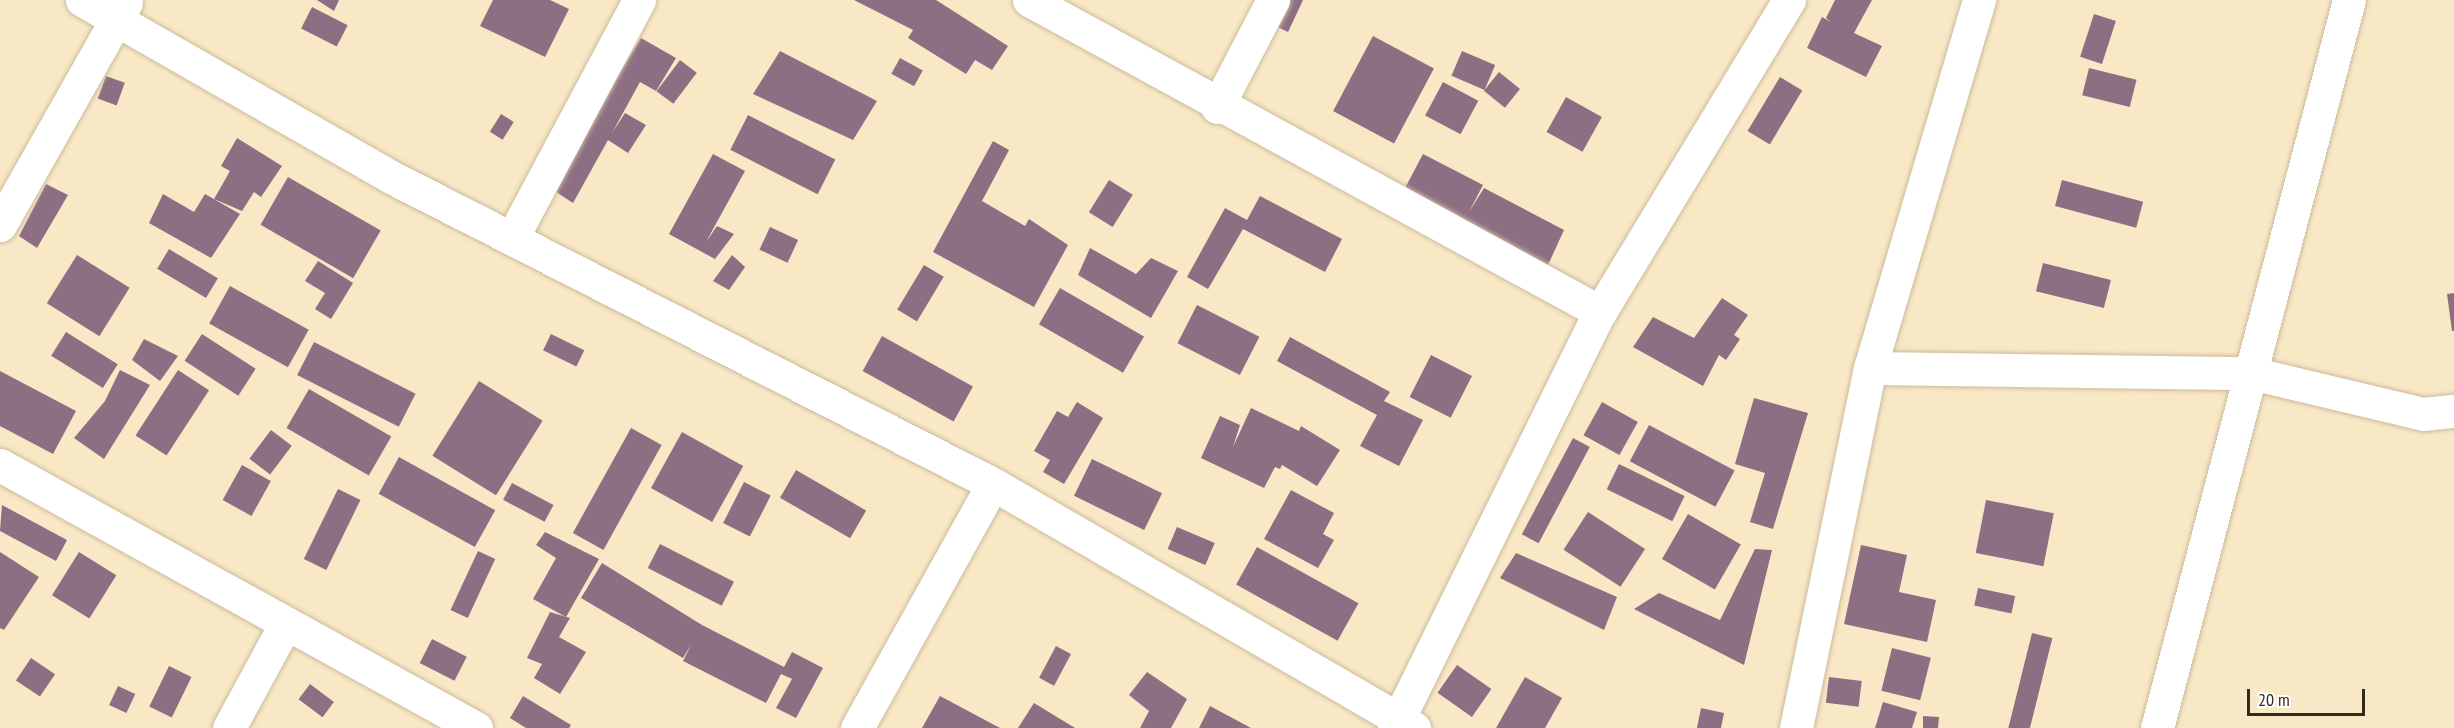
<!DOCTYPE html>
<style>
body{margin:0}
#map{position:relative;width:2454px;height:728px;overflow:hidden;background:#f9e8c6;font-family:"PT Sans Narrow",sans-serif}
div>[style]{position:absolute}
.building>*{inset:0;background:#8d6f84;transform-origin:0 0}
.roads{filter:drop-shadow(0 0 2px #cbbb9b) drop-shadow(0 0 2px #cbbb9b)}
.minor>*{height:33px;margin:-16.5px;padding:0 16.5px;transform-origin:16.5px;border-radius:16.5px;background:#fff}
span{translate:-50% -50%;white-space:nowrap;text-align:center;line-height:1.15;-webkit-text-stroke:5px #fff;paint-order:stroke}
.scale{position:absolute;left:2247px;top:689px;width:118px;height:27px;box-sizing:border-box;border:3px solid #322c1f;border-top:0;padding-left:8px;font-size:18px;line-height:21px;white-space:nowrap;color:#322c1f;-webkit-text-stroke:4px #fff;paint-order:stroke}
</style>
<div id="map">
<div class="building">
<i style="clip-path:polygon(317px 0,339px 0,334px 11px)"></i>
<i style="clip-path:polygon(493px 0,550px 0,569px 9px,545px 57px,480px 26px)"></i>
<i style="clip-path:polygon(854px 0,936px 0,1008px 46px,992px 70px,975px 60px,966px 74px,908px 38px,913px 30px)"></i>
<i style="clip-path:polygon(1280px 0,1303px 0,1288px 32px,1269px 23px)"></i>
<i style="clip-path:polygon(1835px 0,1872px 0,1854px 33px,1882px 46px,1866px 77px,1807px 48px,1822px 17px,1831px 22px,1826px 18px)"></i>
<i style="left:312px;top:7px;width:40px;height:24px;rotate:27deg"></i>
<i style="left:2094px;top:14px;width:23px;height:45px;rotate:18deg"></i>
<i style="left:1373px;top:36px;width:69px;height:85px;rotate:28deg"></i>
<i style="clip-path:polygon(641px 38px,676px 58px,656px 91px,640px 82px,612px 133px,625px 113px,646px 125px,628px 153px,608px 140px,573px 203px,550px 188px)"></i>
<i style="clip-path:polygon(780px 51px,877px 101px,853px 140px,753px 94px)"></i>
<i style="left:1462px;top:51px;width:36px;height:27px;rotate:23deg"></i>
<i style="left:900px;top:58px;width:26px;height:18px;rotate:29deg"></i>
<i style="left:680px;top:60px;width:21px;height:39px;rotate:37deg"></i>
<i style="left:2089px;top:68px;width:49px;height:28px;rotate:14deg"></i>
<i style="left:1499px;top:72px;width:27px;height:24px;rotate:39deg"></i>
<i style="left:106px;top:76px;width:20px;height:24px;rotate:20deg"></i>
<i style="left:1780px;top:77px;width:26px;height:63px;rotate:31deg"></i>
<i style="left:1443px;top:82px;width:40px;height:38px;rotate:28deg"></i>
<i style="left:1566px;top:97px;width:41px;height:40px;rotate:29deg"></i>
<i style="left:501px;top:114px;width:15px;height:21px;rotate:32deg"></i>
<i style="left:748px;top:115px;width:98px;height:39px;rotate:27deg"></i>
<i style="clip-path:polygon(237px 138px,282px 166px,261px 197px,254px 192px,242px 211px,214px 199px,230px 171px,221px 166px)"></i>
<i style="clip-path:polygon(993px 141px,1009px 150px,982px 201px,1025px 226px,1029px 219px,1068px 245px,1034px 307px,933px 252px)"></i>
<i style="clip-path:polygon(713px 154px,745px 171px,706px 242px,717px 226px,734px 234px,715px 259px,669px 234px)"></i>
<i style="clip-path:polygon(1423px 154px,1483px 185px,1469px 212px,1484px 188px,1564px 230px,1548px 265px,1404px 190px)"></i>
<i style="left:288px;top:177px;width:107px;height:55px;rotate:30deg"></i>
<i style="left:1109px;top:180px;width:28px;height:38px;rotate:32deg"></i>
<i style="left:2062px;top:180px;width:84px;height:27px;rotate:15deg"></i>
<i style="clip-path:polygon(46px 184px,68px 195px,37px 248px,19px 236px)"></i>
<i style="clip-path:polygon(163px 194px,194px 212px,205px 194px,240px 214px,211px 258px,149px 223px)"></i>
<i style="clip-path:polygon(1260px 196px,1342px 239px,1325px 272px,1243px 229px,1208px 289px,1187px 277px,1225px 208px,1247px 220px)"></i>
<i style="left:770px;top:227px;width:31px;height:25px;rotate:25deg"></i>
<i style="clip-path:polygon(1090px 248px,1136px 274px,1151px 258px,1178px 271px,1151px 318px,1078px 275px)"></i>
<i style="left:169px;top:249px;width:57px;height:23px;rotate:31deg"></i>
<i style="left:77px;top:255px;width:62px;height:57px;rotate:32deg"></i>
<i style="clip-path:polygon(732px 255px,745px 267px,729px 290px,713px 281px)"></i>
<i style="clip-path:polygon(318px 261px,353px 283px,331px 319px,315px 309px,325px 293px,305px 281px)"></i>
<i style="left:2043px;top:263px;width:70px;height:29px;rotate:14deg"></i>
<i style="left:924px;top:265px;width:23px;height:52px;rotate:31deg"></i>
<i style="left:230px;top:286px;width:90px;height:43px;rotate:29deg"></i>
<i style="left:1060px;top:288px;width:97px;height:42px;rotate:30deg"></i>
<i style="clip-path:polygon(2454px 293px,2454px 331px,2452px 331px,2447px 294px)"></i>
<i style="clip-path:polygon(1722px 298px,1748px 315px,1734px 335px,1740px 339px,1726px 360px,1719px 355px,1703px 386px,1633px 347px,1653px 317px,1694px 338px)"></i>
<i style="left:1197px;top:305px;width:70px;height:43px;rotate:27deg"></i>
<i style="left:66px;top:332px;width:61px;height:28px;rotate:32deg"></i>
<i style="left:202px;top:334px;width:64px;height:32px;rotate:33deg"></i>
<i style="left:551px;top:334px;width:37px;height:18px;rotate:26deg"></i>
<i style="left:882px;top:336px;width:104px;height:40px;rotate:29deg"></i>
<i style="clip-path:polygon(1290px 337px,1390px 392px,1384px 401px,1423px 420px,1399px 466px,1360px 446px,1377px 415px,1277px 361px)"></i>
<i style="clip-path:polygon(144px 339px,178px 356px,160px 381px,132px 360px)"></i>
<i style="left:314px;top:342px;width:114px;height:37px;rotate:27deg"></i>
<i style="left:1431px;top:355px;width:46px;height:47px;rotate:27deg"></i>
<i style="clip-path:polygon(120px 370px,150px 385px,104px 459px,74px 438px,105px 401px)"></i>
<i style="left:178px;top:370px;width:37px;height:78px;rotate:33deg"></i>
<i style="clip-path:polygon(0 371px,76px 411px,53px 454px,0 426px)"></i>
<i style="left:479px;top:381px;width:75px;height:88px;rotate:32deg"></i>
<i style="left:309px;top:389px;width:95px;height:45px;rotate:30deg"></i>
<i style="clip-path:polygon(1754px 398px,1808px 413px,1773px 529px,1750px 522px,1765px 473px,1735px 464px)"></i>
<i style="clip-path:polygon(1077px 402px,1103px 418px,1064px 484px,1043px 472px,1050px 460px,1034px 451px,1057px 411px,1068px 417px)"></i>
<i style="left:1602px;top:402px;width:41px;height:38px;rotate:29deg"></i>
<i style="clip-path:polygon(1251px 408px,1299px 431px,1301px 426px,1340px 450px,1317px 486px,1282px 465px,1280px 469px,1275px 467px,1264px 488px,1201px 458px,1220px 416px,1240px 425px,1233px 447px)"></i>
<i style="left:1649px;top:425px;width:97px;height:41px;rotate:28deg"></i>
<i style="left:631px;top:428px;width:35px;height:120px;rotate:29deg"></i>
<i style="left:271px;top:430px;width:26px;height:36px;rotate:37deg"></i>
<i style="left:682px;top:432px;width:70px;height:64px;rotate:29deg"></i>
<i style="left:1573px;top:438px;width:19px;height:109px;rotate:28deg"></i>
<i style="left:399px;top:457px;width:110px;height:42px;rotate:29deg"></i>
<i style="left:1092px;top:459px;width:78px;height:41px;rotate:26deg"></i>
<i style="left:1619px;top:464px;width:73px;height:28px;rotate:26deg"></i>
<i style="left:242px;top:465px;width:33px;height:40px;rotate:29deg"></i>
<i style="left:796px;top:470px;width:81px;height:32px;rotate:30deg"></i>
<i style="left:744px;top:482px;width:30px;height:46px;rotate:27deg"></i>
<i style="left:512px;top:483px;width:47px;height:19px;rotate:28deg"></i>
<i style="left:338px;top:489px;width:25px;height:78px;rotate:26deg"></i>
<i style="clip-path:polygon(1291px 490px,1334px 513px,1323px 534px,1334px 540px,1318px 568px,1264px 539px)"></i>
<i style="left:1986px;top:500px;width:69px;height:54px;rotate:11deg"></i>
<i style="clip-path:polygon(2px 505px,67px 540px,56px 561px,0 531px)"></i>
<i style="left:1588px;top:512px;width:68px;height:45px;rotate:33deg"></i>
<i style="left:1688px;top:514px;width:61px;height:52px;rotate:30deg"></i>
<i style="left:1177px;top:527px;width:41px;height:24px;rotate:23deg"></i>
<i style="clip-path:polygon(545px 532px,599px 559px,566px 617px,533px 599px,556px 558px,536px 545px)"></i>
<i style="left:660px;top:544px;width:83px;height:27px;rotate:27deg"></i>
<i style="clip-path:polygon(1861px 545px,1907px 555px,1899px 592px,1936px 600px,1927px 642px,1844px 624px)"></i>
<i style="left:1257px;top:547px;width:116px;height:43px;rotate:29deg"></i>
<i style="clip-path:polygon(1755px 549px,1772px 550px,1744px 665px,1634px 609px,1659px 593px,1720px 620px)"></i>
<i style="left:478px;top:551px;width:19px;height:65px;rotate:25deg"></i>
<i style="clip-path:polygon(0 552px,39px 577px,4px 630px,0 628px)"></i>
<i style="left:79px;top:552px;width:44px;height:51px;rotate:32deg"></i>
<i style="clip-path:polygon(1516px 553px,1617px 597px,1604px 630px,1500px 578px)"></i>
<i style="clip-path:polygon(602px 563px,702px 625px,784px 667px,792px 652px,823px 668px,796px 718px,776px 708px,792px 679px,781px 674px,766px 703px,683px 661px,691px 645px,683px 658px,581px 598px)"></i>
<i style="left:1978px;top:588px;width:38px;height:18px;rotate:12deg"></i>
<i style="clip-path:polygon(550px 612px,570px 618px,559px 637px,586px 652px,560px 694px,534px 678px,542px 664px,527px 658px)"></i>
<i style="left:2032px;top:633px;width:21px;height:98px;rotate:14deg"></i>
<i style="left:432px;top:639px;width:39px;height:27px;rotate:27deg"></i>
<i style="left:1056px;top:646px;width:17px;height:36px;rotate:28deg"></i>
<i style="left:1892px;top:648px;width:40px;height:44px;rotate:14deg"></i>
<i style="left:31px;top:658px;width:29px;height:27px;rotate:34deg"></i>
<i style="left:1457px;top:665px;width:42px;height:34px;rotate:35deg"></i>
<i style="left:169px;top:666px;width:25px;height:45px;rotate:26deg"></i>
<i style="clip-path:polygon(1147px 672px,1187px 699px,1171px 728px,1140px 728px,1149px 711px,1129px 695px)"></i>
<i style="clip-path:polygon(1525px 677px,1562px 698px,1545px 728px,1496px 728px)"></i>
<i style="left:1829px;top:677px;width:33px;height:26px;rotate:7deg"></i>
<i style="left:310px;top:684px;width:30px;height:19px;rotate:37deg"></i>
<i style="left:118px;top:686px;width:19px;height:21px;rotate:25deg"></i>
<i style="clip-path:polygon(523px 696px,571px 725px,569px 728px,526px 728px,510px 718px)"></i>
<i style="clip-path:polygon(940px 696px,1000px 728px,922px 728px)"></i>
<i style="clip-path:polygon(1883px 702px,1917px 712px,1912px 728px,1875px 728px)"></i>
<i style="clip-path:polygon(1034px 703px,1075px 728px,1018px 728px)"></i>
<i style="clip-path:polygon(1210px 706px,1251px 728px,1199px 728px)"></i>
<i style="clip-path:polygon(1701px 708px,1724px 713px,1721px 728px,1697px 728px)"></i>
<i style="clip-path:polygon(1923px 716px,1939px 717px,1938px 728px,1923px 728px)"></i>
</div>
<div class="roads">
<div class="minor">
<i style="left:82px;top:0;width:358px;rotate:29.8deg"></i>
<i style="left:393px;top:178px;width:674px;rotate:27.02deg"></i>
<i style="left:993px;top:484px;width:487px;rotate:30.1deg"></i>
<i style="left:1029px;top:0;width:651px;rotate:28.65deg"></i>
<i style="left:1217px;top:107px;width:121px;rotate:-62.4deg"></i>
<i style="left:0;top:225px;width:256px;rotate:-60.5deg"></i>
<i style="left:512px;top:238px;width:270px;rotate:-61.9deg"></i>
<i style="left:1870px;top:368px;width:381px;rotate:0.8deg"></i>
<i style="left:2251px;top:373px;width:177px;rotate:13.4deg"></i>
<i style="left:2423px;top:414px;width:31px;rotate:-6deg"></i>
<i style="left:0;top:465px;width:544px;rotate:28.92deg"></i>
<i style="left:229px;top:728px;width:119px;rotate:-61.5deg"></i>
<i style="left:857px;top:728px;width:279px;rotate:-60.9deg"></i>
<i style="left:1394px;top:728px;width:464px;rotate:-63.7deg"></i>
<i style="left:1600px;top:312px;width:365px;rotate:-58.8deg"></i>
<i style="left:1796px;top:728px;width:368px;rotate:-78.4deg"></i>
<i style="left:1870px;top:368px;width:384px;rotate:-73.5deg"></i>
<i style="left:2157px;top:728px;width:753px;rotate:-75.23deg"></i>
</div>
</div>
<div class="scale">20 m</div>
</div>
